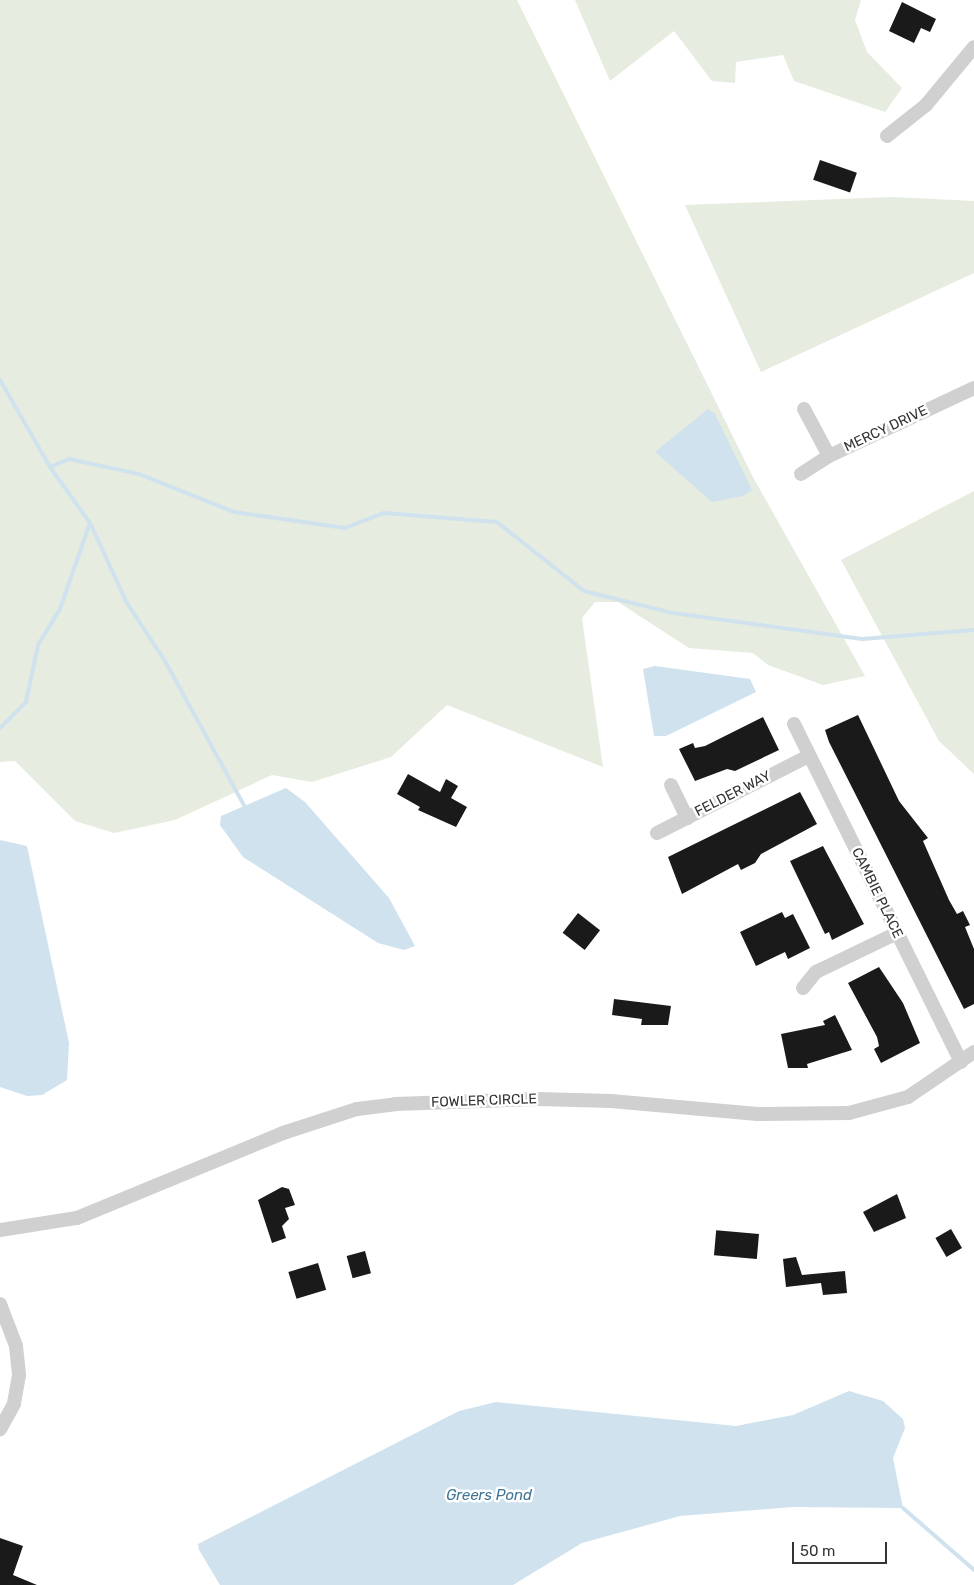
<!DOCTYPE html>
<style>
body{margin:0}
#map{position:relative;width:974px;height:1585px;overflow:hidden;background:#fff;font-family:Rubik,sans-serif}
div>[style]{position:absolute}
.green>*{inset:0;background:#e6ecdf}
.water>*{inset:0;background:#cfe2ee}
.stream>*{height:4px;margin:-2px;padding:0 2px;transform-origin:2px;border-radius:2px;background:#cfe2ee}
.building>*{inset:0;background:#1a1a1a;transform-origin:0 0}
.minor>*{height:14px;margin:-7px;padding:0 7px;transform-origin:7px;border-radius:7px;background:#d0d0d0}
span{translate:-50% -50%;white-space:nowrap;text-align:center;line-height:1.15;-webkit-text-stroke:5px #fff;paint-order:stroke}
.street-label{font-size:14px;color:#333}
.water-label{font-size:15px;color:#3f7597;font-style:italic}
.scale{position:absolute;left:792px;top:1542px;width:95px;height:22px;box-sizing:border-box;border:2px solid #333;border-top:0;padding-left:6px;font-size:15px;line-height:18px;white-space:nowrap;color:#333;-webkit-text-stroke:4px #fff;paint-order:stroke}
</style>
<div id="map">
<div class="green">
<i style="clip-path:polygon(0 0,517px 0,754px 479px,865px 676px,823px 685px,768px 665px,753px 653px,689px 648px,618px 602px,595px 602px,582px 618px,603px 767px,447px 705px,391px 757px,312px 782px,272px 775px,175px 820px,114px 833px,75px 821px,15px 761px,0 762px)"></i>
<i style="clip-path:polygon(575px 0,861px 0,855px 20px,867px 52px,902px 88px,885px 112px,794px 81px,783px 55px,736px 62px,735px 83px,712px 81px,674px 31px,610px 81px)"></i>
<i style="clip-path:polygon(892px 197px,974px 201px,974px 273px,761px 372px,685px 205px)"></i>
<i style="clip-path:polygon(974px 491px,974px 774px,939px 741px,841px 560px)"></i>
</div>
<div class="water">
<i style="clip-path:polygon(708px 409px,715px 414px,752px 490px,743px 496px,712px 502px,655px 452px)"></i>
<i style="clip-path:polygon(655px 666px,750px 679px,756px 692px,666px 736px,654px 736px,643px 669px)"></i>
<i style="clip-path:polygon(286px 788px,305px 802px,389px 898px,415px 946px,404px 950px,378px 943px,243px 857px,220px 825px,221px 816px)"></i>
<i style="clip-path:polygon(0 840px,27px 846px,69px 1043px,67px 1080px,42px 1095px,27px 1096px,0 1087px)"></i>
<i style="clip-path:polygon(849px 1391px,883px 1401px,903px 1419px,905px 1428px,893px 1458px,903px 1508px,793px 1507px,680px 1516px,582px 1543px,513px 1585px,220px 1585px,199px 1550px,198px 1544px,459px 1411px,496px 1402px,736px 1426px,793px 1415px)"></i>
</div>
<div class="stream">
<i style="left:0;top:380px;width:100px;rotate:60.1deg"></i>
<i style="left:50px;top:467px;width:69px;rotate:54.5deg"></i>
<i style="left:90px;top:523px;width:88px;rotate:65.2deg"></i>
<i style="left:127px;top:603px;width:69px;rotate:56.8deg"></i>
<i style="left:165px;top:661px;width:164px;rotate:61.3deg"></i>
<i style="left:50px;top:467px;width:21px;rotate:-23deg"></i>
<i style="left:69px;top:459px;width:72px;rotate:12.1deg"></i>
<i style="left:139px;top:474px;width:102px;rotate:21.8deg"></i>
<i style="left:234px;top:512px;width:112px;rotate:8.2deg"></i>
<i style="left:345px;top:528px;width:42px;rotate:-21deg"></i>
<i style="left:384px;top:513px;width:113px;rotate:4.6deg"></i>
<i style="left:497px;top:522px;width:111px;rotate:38.4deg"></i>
<i style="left:584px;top:591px;width:92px;rotate:13.9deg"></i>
<i style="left:673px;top:613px;width:191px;rotate:7.8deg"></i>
<i style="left:862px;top:639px;width:112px;rotate:-4.6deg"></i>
<i style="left:0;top:728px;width:37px;rotate:-45deg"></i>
<i style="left:26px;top:702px;width:58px;rotate:-78.1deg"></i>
<i style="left:38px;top:645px;width:42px;rotate:-58.6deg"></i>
<i style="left:60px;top:609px;width:91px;rotate:-70.8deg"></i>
<i style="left:903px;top:1508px;width:94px;rotate:41.1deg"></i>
</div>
<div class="building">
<i style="clip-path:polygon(902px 2px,936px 19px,930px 32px,921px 28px,914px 43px,889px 31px)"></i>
<i style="left:820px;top:160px;width:39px;height:21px;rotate:19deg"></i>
<i style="clip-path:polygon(858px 715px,899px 801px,928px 838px,923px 841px,949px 900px,957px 914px,963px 911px,970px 925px,965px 927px,974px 949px,974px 1004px,964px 1009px,829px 742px,825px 730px)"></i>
<i style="clip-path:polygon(763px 717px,779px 750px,735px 771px,727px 769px,695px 781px,679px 749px,693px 743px,695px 748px,705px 746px)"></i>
<i style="clip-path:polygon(408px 774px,440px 792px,446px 779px,458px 786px,451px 798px,467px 807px,456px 827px,418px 810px,420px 807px,397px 794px)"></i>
<i style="clip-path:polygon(800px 792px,817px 824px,761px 854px,755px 863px,741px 870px,738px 864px,682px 894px,668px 857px)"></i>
<i style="clip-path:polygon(823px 846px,864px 924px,832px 940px,829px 932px,825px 934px,790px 861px)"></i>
<i style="clip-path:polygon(782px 912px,785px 918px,793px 914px,810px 948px,788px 959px,785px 952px,756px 966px,740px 932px)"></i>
<i style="left:578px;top:913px;width:28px;height:25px;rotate:38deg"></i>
<i style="clip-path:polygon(879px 967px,903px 1003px,920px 1043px,881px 1063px,874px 1049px,879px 1046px,877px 1037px,848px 983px)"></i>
<i style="clip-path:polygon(614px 999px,671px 1006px,668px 1025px,641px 1025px,642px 1019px,612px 1015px)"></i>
<i style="clip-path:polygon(835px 1015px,852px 1050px,807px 1064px,808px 1068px,788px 1068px,781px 1034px,825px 1025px,823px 1021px)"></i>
<i style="clip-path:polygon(282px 1187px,289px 1189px,295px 1205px,285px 1208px,289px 1219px,282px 1226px,286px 1238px,272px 1243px,258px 1200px)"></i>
<i style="clip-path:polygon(897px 1194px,906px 1218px,874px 1232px,863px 1212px)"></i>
<i style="left:951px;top:1229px;width:22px;height:18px;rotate:60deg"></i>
<i style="left:759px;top:1234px;width:25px;height:43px;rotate:95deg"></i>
<i style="left:365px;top:1251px;width:23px;height:19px;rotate:75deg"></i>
<i style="clip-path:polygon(796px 1257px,802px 1275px,845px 1271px,847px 1293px,823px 1295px,821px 1283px,786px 1287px,783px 1259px)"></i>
<i style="left:318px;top:1263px;width:28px;height:31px;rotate:73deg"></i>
<i style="clip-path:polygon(0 1538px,23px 1546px,13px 1575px,37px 1585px,0 1585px)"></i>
</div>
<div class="minor">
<i style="left:887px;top:136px;width:50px;rotate:-38.5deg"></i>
<i style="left:926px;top:105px;width:75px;rotate:-50.4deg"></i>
<i style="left:804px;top:409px;width:53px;rotate:62deg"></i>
<i style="left:801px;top:474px;width:33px;rotate:-33deg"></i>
<i style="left:829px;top:456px;width:160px;rotate:-25.1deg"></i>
<i style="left:794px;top:724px;width:377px;rotate:63.7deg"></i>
<i style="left:671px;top:785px;width:37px;rotate:64deg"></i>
<i style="left:657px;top:833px;width:170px;rotate:-26.9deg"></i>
<i style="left:803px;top:988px;width:21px;rotate:-51deg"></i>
<i style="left:816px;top:972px;width:90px;rotate:-25.7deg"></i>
<i style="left:0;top:1230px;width:78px;rotate:-8.9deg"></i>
<i style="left:77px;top:1218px;width:223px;rotate:-22.4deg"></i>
<i style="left:283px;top:1133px;width:78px;rotate:-18deg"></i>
<i style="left:357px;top:1109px;width:38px;rotate:-7deg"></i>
<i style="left:395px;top:1104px;width:143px;rotate:-2deg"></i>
<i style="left:538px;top:1099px;width:73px;rotate:1.6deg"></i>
<i style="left:611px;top:1101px;width:147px;rotate:5.1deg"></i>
<i style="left:757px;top:1114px;width:92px;rotate:-0.6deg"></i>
<i style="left:849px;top:1113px;width:61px;rotate:-15.2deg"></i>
<i style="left:908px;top:1097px;width:80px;rotate:-34.3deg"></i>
<i style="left:0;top:1304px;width:45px;rotate:69.1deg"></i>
<i style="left:16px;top:1346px;width:29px;rotate:84deg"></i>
<i style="left:19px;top:1375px;width:29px;rotate:100deg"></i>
<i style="left:14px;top:1404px;width:29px;rotate:119deg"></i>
</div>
<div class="street-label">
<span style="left:886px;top:429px;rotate:-25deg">MERCY DRIVE</span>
<span style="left:733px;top:794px;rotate:-27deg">FELDER WAY</span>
<span style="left:877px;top:893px;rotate:64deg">CAMBIE PLACE</span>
<span style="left:484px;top:1101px;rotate:-2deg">FOWLER CIRCLE</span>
</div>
<div class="water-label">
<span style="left:489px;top:1496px">Greers Pond</span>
</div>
<div class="scale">50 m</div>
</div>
